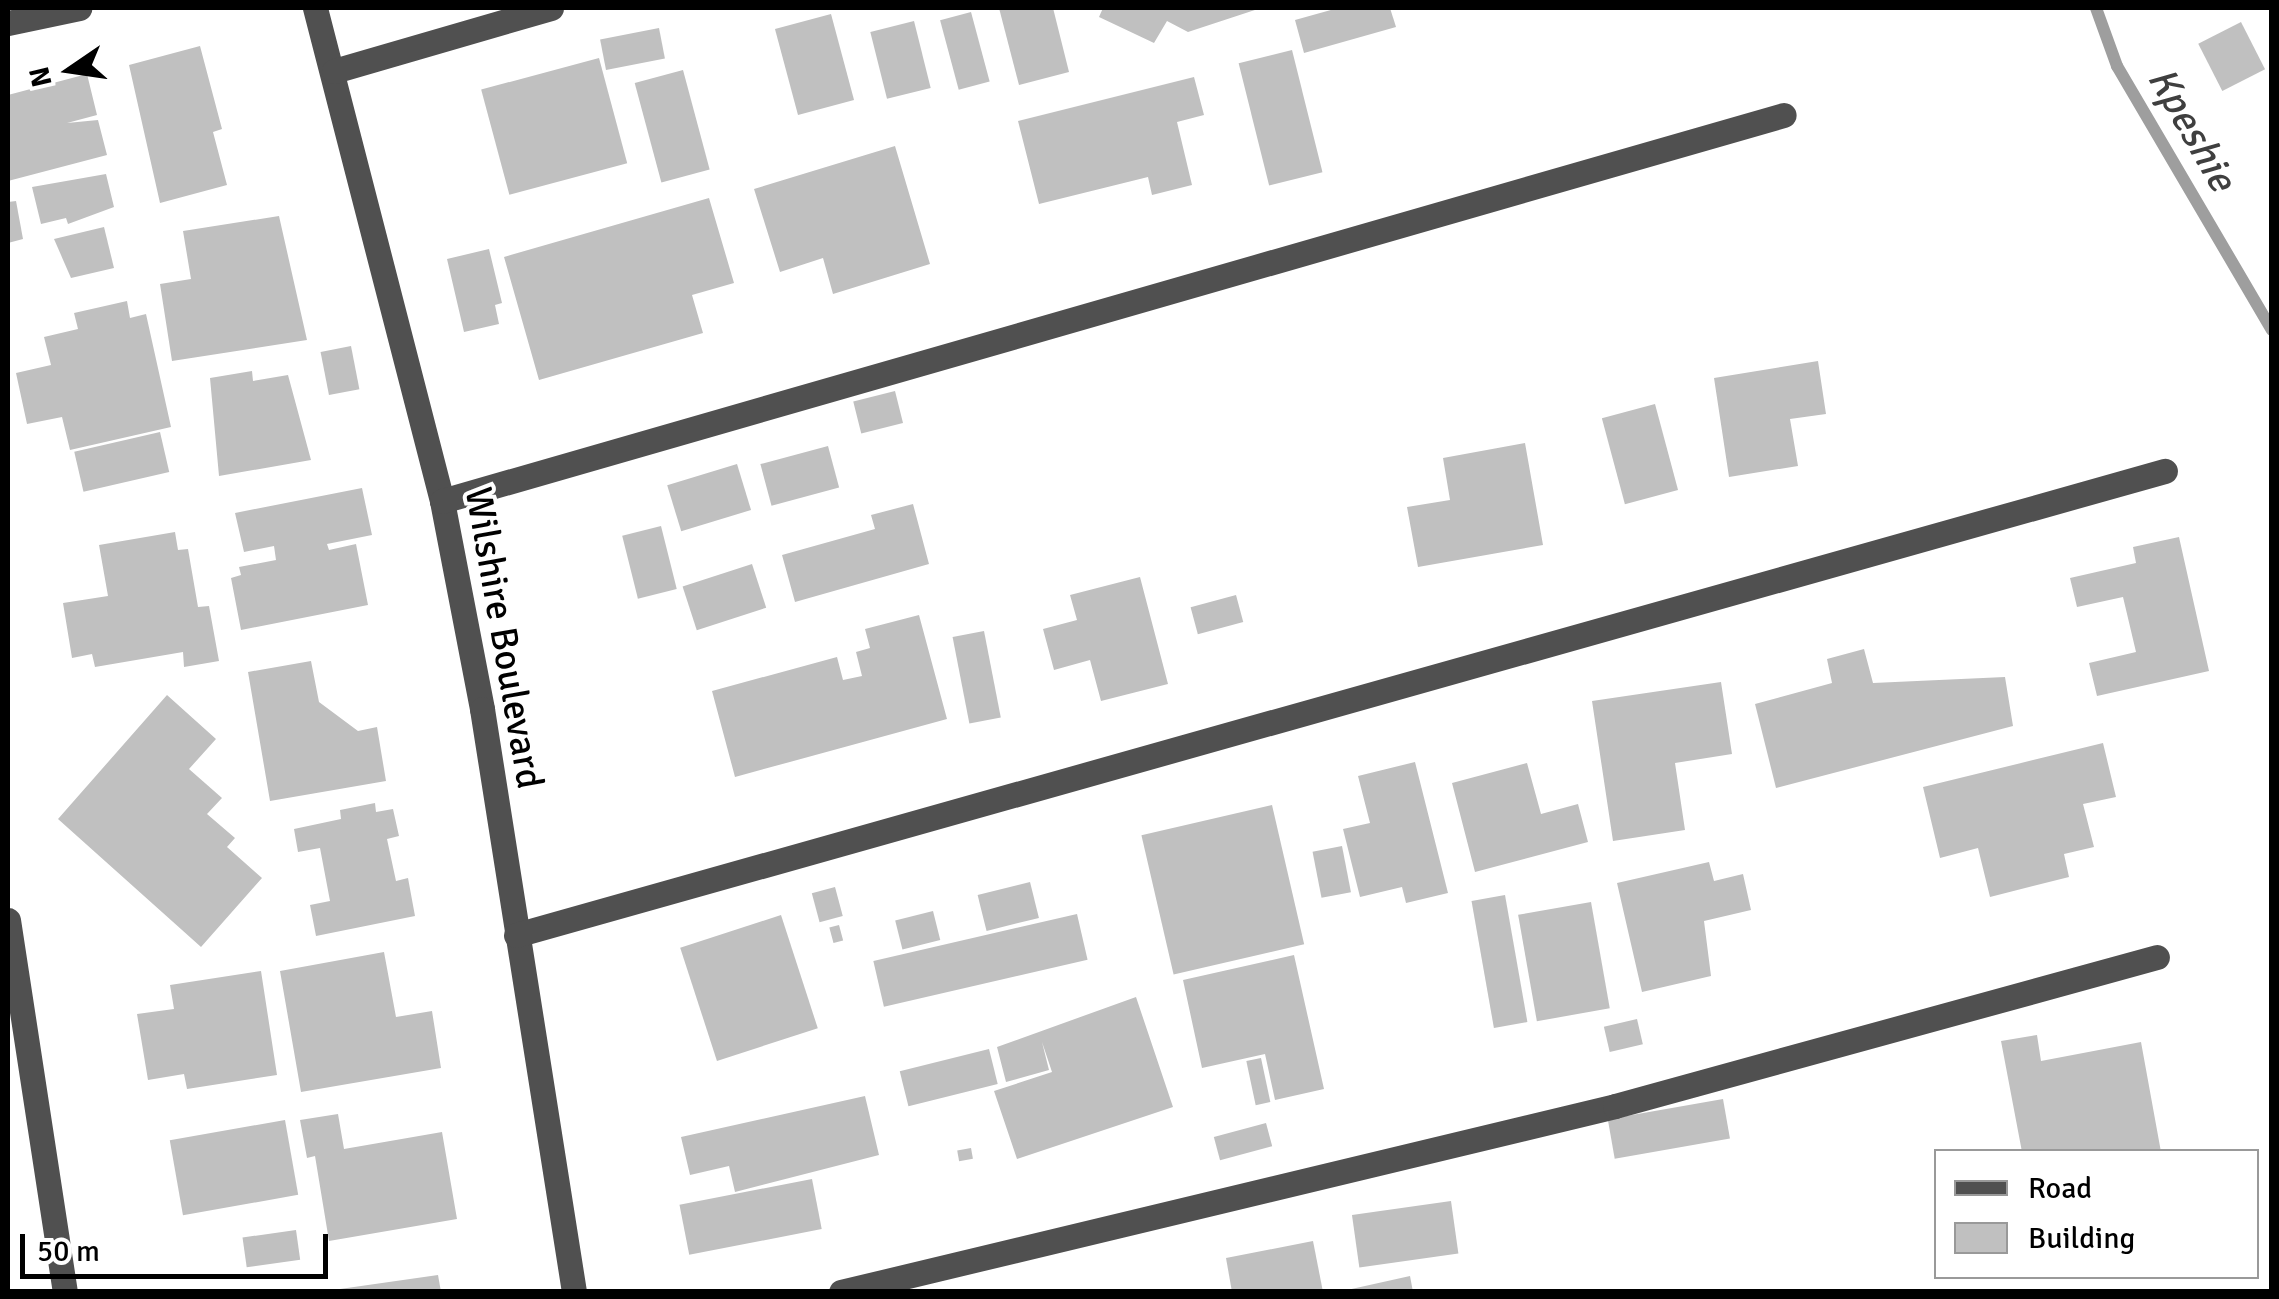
<!DOCTYPE html>
<style>
body{margin:0}
#map{position:relative;width:2279px;height:1299px;overflow:hidden;background:#fff;font-family:Signika,sans-serif}
div>[style]{position:absolute}
.stream>*{height:12px;margin:-6px;padding:0 6px;transform-origin:6px;border-radius:6px;background:#9e9e9e}
.building>*{inset:0;background:#c0c0c0;transform-origin:0 0}
.minor>*{height:25px;margin:-12.5px;padding:0 12.5px;transform-origin:12.5px;border-radius:12.5px;background:#505050}
span{translate:-50% -50%;white-space:nowrap;text-align:center;line-height:1.15;-webkit-text-stroke:8px #fff;paint-order:stroke}
.street-label{font-size:38px;color:#000}
.water-label{font-size:40px;color:#3f3f3f;font-style:italic}
.frame{position:absolute;inset:0;border:10px solid #000;pointer-events:none}
.legend{position:absolute;left:1934px;top:1149px;width:325px;height:130px;box-sizing:border-box;background:#fff;border:2px solid #999;margin:0;padding:12px 18px;list-style:none;font-size:30px;color:#000}
.legend li{display:flex;align-items:center;gap:20px;height:50px}
.legend b{width:50px;border:2px solid #999}
.north{position:absolute;left:20px;top:20px;width:100px;height:100px;-webkit-text-stroke:8px #fff;paint-order:stroke;rotate:257deg;font-size:28px;font-weight:700;line-height:40px;text-align:center;color:#000}
.north::after{content:'';display:block;margin:auto;width:35px;height:45px;background:#000;clip-path:polygon(50% 0,100% 100%,50% 72%,0 100%)}
.scale{position:absolute;left:20px;top:1234px;width:308px;height:45px;box-sizing:border-box;border:5px solid #000;border-top:0;padding-left:12px;font-size:30px;line-height:35px;white-space:nowrap;color:#000;-webkit-text-stroke:8px #fff;paint-order:stroke}
</style>
<div id="map">
<div class="stream">
<i style="left:2096px;top:8px;width:62px;rotate:70.1deg"></i>
<i style="left:2117px;top:66px;width:306px;rotate:59.6deg"></i>
</div>
<div class="building">
<i style="clip-path:polygon(999px 8px,1053px 8px,1069px 72px,1019px 85px)"></i>
<i style="clip-path:polygon(1103px 8px,1261px 8px,1188px 32px,1167px 21px,1154px 43px,1099px 17px)"></i>
<i style="clip-path:polygon(1338px 8px,1390px 8px,1396px 27px,1304px 53px,1295px 20px)"></i>
<i style="left:971px;top:12px;width:72px;height:32px;rotate:75deg"></i>
<i style="left:831px;top:14px;width:89px;height:58px;rotate:75deg"></i>
<i style="left:914px;top:21px;width:69px;height:45px;rotate:76deg"></i>
<i style="left:2241px;top:22px;width:53px;height:48px;rotate:63deg"></i>
<i style="left:659px;top:28px;width:31px;height:60px;rotate:79deg"></i>
<i style="clip-path:polygon(200px 46px,222px 129px,213px 132px,227px 185px,160px 203px,129px 65px)"></i>
<i style="left:1292px;top:50px;width:126px;height:55px;rotate:76deg"></i>
<i style="left:599px;top:58px;width:109px;height:122px;rotate:75deg"></i>
<i style="left:683px;top:70px;width:103px;height:50px;rotate:75deg"></i>
<i style="clip-path:polygon(87px 74px,97px 115px,67px 123px,98px 120px,107px 155px,8px 181px,8px 95px)"></i>
<i style="clip-path:polygon(1194px 77px,1204px 115px,1177px 122px,1192px 185px,1152px 195px,1148px 177px,1039px 204px,1018px 121px)"></i>
<i style="clip-path:polygon(895px 146px,930px 264px,833px 294px,823px 258px,780px 272px,754px 189px)"></i>
<i style="clip-path:polygon(106px 174px,114px 207px,68px 224px,66px 218px,41px 224px,32px 187px)"></i>
<i style="clip-path:polygon(709px 198px,734px 283px,692px 295px,703px 333px,539px 380px,504px 257px)"></i>
<i style="clip-path:polygon(16px 201px,23px 239px,8px 243px,8px 202px)"></i>
<i style="clip-path:polygon(279px 216px,307px 340px,172px 361px,160px 284px,191px 279px,183px 231px)"></i>
<i style="clip-path:polygon(104px 227px,114px 268px,71px 278px,54px 239px)"></i>
<i style="clip-path:polygon(489px 249px,502px 303px,495px 305px,499px 324px,464px 332px,447px 259px)"></i>
<i style="clip-path:polygon(127px 301px,130px 318px,146px 314px,171px 427px,70px 450px,62px 417px,27px 424px,16px 373px,51px 365px,44px 337px,78px 329px,74px 313px)"></i>
<i style="left:351px;top:346px;width:44px;height:31px;rotate:79deg"></i>
<i style="clip-path:polygon(1818px 361px,1826px 414px,1790px 419px,1798px 466px,1729px 477px,1714px 378px)"></i>
<i style="clip-path:polygon(252px 371px,253px 381px,288px 375px,311px 460px,219px 476px,210px 378px)"></i>
<i style="left:895px;top:391px;width:33px;height:43px;rotate:76deg"></i>
<i style="left:1655px;top:404px;width:89px;height:55px;rotate:75deg"></i>
<i style="left:160px;top:432px;width:41px;height:88px;rotate:77deg"></i>
<i style="clip-path:polygon(1525px 443px,1543px 545px,1418px 567px,1407px 507px,1450px 500px,1443px 458px)"></i>
<i style="left:828px;top:446px;width:43px;height:70px;rotate:75deg"></i>
<i style="left:737px;top:464px;width:48px;height:73px;rotate:73deg"></i>
<i style="clip-path:polygon(362px 488px,372px 535px,327px 544px,329px 550px,356px 544px,368px 605px,241px 630px,231px 578px,241px 575px,239px 567px,276px 560px,274px 546px,244px 552px,235px 513px)"></i>
<i style="clip-path:polygon(913px 504px,929px 564px,795px 602px,782px 555px,875px 529px,871px 515px)"></i>
<i style="left:661px;top:526px;width:65px;height:40px;rotate:76deg"></i>
<i style="clip-path:polygon(175px 532px,178px 550px,188px 549px,198px 607px,209px 606px,219px 661px,184px 667px,183px 652px,95px 667px,92px 654px,72px 658px,63px 603px,108px 596px,99px 545px)"></i>
<i style="clip-path:polygon(2179px 537px,2209px 671px,2097px 696px,2089px 663px,2136px 652px,2123px 597px,2077px 607px,2070px 578px,2136px 563px,2133px 547px)"></i>
<i style="left:752px;top:564px;width:46px;height:73px;rotate:72deg"></i>
<i style="clip-path:polygon(1140px 577px,1168px 684px,1101px 701px,1090px 660px,1054px 670px,1043px 629px,1077px 620px,1070px 595px)"></i>
<i style="left:1236px;top:595px;width:28px;height:47px;rotate:75deg"></i>
<i style="clip-path:polygon(919px 615px,947px 719px,735px 777px,712px 691px,837px 657px,843px 680px,862px 676px,856px 652px,870px 648px,865px 629px)"></i>
<i style="left:984px;top:631px;width:88px;height:32px;rotate:79deg"></i>
<i style="clip-path:polygon(1864px 649px,1873px 683px,2005px 677px,2013px 726px,1776px 788px,1755px 704px,1832px 683px,1827px 659px)"></i>
<i style="clip-path:polygon(311px 661px,319px 702px,358px 731px,377px 727px,386px 781px,270px 801px,248px 672px)"></i>
<i style="clip-path:polygon(1721px 682px,1732px 754px,1675px 763px,1685px 830px,1613px 841px,1592px 701px)"></i>
<i style="clip-path:polygon(167px 695px,216px 739px,189px 769px,222px 798px,207px 814px,235px 838px,227px 847px,262px 878px,201px 947px,58px 819px)"></i>
<i style="clip-path:polygon(2103px 743px,2116px 797px,2083px 804px,2094px 847px,2064px 854px,2069px 877px,1990px 897px,1978px 848px,1940px 858px,1923px 787px)"></i>
<i style="clip-path:polygon(1415px 762px,1448px 893px,1406px 903px,1402px 887px,1360px 897px,1343px 829px,1370px 823px,1358px 776px)"></i>
<i style="clip-path:polygon(1527px 763px,1541px 814px,1578px 804px,1588px 842px,1475px 872px,1452px 783px)"></i>
<i style="clip-path:polygon(375px 803px,376px 812px,393px 809px,399px 836px,387px 839px,396px 881px,408px 878px,415px 916px,316px 936px,310px 905px,330px 901px,320px 848px,298px 852px,294px 829px,341px 819px,340px 810px)"></i>
<i style="left:1272px;top:805px;width:143px;height:134px;rotate:77deg"></i>
<i style="left:1342px;top:846px;width:47px;height:30px;rotate:79deg"></i>
<i style="clip-path:polygon(1709px 862px,1714px 881px,1743px 874px,1751px 910px,1704px 921px,1711px 976px,1642px 992px,1617px 883px)"></i>
<i style="left:1030px;top:882px;width:37px;height:54px;rotate:76deg"></i>
<i style="left:835px;top:887px;width:30px;height:24px;rotate:75deg"></i>
<i style="left:1505px;top:895px;width:129px;height:34px;rotate:80deg"></i>
<i style="left:1591px;top:902px;width:108px;height:74px;rotate:80deg"></i>
<i style="left:933px;top:911px;width:30px;height:39px;rotate:76deg"></i>
<i style="left:1077px;top:914px;width:47px;height:209px;rotate:77deg"></i>
<i style="left:781px;top:915px;width:119px;height:106px;rotate:72deg"></i>
<i style="left:839px;top:925px;width:16px;height:10px;rotate:75deg"></i>
<i style="clip-path:polygon(384px 952px,396px 1017px,432px 1011px,441px 1068px,301px 1092px,280px 971px)"></i>
<i style="clip-path:polygon(1294px 955px,1324px 1089px,1275px 1100px,1265px 1054px,1202px 1068px,1183px 980px)"></i>
<i style="clip-path:polygon(261px 971px,277px 1075px,187px 1089px,184px 1074px,148px 1080px,137px 1014px,174px 1009px,170px 985px)"></i>
<i style="clip-path:polygon(1136px 997px,1173px 1107px,1017px 1159px,994px 1091px,1052px 1072px,1042px 1042px,1049px 1070px,1006px 1082px,997px 1047px)"></i>
<i style="left:1637px;top:1019px;width:26px;height:34px;rotate:77deg"></i>
<i style="clip-path:polygon(2037px 1035px,2041px 1061px,2141px 1042px,2161px 1152px,2022px 1152px,2001px 1041px)"></i>
<i style="left:989px;top:1049px;width:36px;height:92px;rotate:76deg"></i>
<i style="left:1261px;top:1058px;width:45px;height:15px;rotate:78deg"></i>
<i style="clip-path:polygon(865px 1096px,879px 1155px,735px 1192px,729px 1166px,690px 1175px,681px 1137px)"></i>
<i style="left:1723px;top:1099px;width:40px;height:117px;rotate:80deg"></i>
<i style="clip-path:polygon(338px 1114px,344px 1149px,442px 1132px,457px 1219px,329px 1241px,315px 1156px,307px 1158px,300px 1120px)"></i>
<i style="left:285px;top:1120px;width:76px;height:117px;rotate:80deg"></i>
<i style="left:1266px;top:1123px;width:24px;height:54px;rotate:75deg"></i>
<i style="left:971px;top:1148px;width:11px;height:14px;rotate:80deg"></i>
<i style="left:812px;top:1179px;width:51px;height:135px;rotate:79deg"></i>
<i style="left:1451px;top:1201px;width:53px;height:100px;rotate:82deg"></i>
<i style="left:296px;top:1230px;width:30px;height:54px;rotate:82deg"></i>
<i style="clip-path:polygon(1313px 1241px,1323px 1292px,1232px 1292px,1226px 1258px)"></i>
<i style="clip-path:polygon(438px 1275px,441px 1292px,340px 1292px,340px 1289px)"></i>
<i style="clip-path:polygon(1410px 1276px,1413px 1292px,1347px 1292px,1347px 1290px)"></i>
</div>
<div class="minor">
<i style="left:315px;top:8px;width:509px;rotate:75.55deg"></i>
<i style="left:442px;top:501px;width:212px;rotate:79.1deg"></i>
<i style="left:482px;top:709px;width:590px;rotate:81.03deg"></i>
<i style="left:8px;top:23px;width:73px;rotate:-11.9deg"></i>
<i style="left:334px;top:71px;width:226px;rotate:-16.2deg"></i>
<i style="left:442px;top:501px;width:1396px;rotate:-16.05deg"></i>
<i style="left:8px;top:920px;width:376px;rotate:81.3deg"></i>
<i style="left:516px;top:935px;width:1713px;rotate:-15.72deg"></i>
<i style="left:841px;top:1292px;width:796px;rotate:-13.51deg"></i>
<i style="left:1615px;top:1106px;width:562px;rotate:-15.37deg"></i>
</div>
<div class="street-label">
<span style="left:504px;top:638px;rotate:80deg">Wilshire Boulevard</span>
</div>
<div class="water-label">
<span style="left:2192px;top:129px;rotate:60deg">Kpeshie</span>
</div>
<div class="frame"></div>
<ul class="legend">
<li><b style="height:12px;background:#505050"></b>Road</li>
<li><b style="height:28px;background:#c0c0c0"></b>Building</li>
</ul>
<div class="north">N</div>
<div class="scale">50 m</div>
</div>
